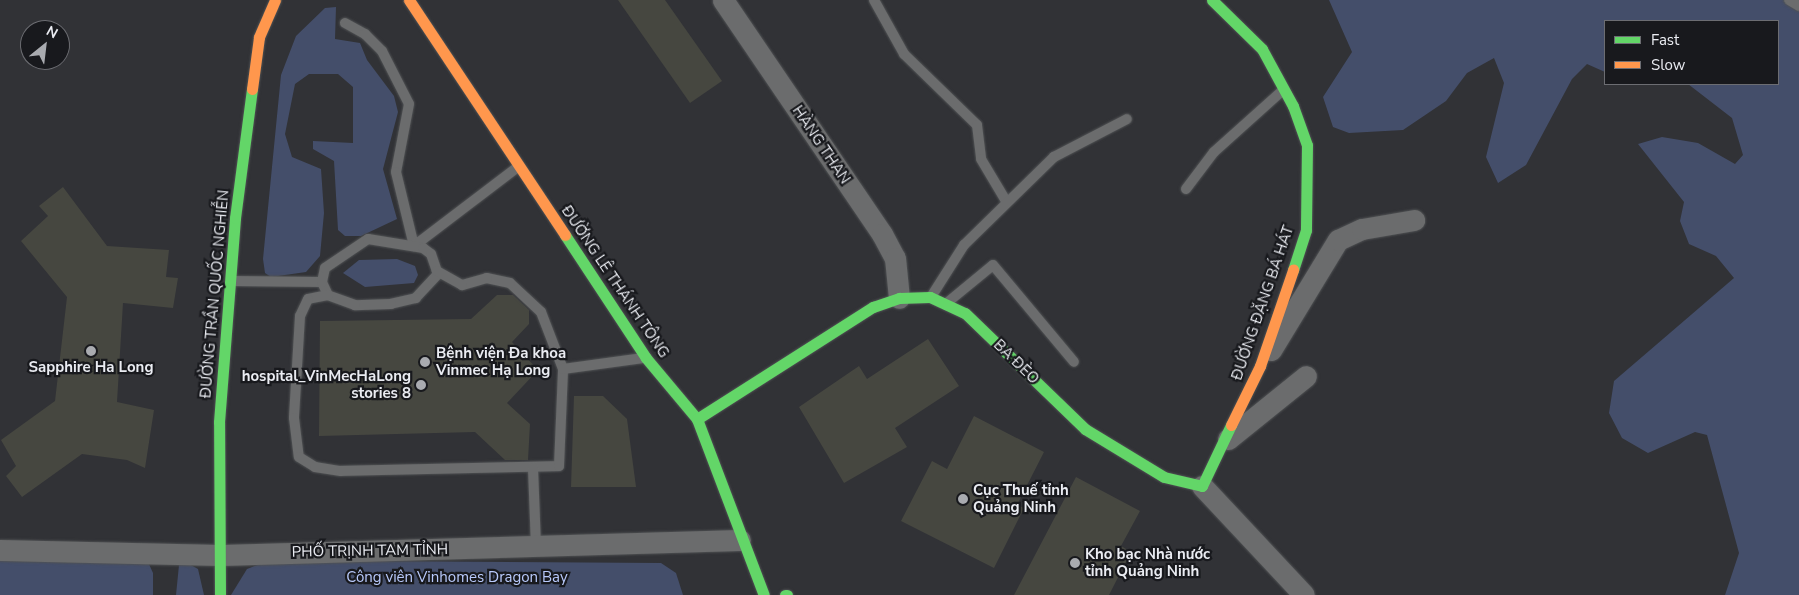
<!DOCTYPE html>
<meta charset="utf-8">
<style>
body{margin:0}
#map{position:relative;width:1799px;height:595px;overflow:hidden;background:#313236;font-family:"Nunito Sans",sans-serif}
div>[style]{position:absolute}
.green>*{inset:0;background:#444e6a}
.building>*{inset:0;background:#464740}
.roads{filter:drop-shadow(0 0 1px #4f5153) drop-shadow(0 0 1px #4f5153)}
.lane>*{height:10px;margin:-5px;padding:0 5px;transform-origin:5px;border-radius:5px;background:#6b6c6d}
.street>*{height:21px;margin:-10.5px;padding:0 10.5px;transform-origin:10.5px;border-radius:10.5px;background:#6b6c6d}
.fast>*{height:11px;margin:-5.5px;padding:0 5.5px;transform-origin:5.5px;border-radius:5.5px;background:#63d668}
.slow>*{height:11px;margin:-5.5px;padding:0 5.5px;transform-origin:5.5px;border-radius:5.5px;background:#ff974d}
.dots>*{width:14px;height:14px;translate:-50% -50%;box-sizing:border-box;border:2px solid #18191d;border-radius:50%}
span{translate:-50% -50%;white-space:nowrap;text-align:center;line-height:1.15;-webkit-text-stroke:4.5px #18191d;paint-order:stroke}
.street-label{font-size:15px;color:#eaecf2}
.poi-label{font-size:15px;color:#eaecf2;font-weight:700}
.left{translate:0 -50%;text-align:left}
.right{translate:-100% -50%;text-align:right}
.park-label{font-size:15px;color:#b9cafc}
.legend{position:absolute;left:1604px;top:20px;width:175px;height:65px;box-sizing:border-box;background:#18191d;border:1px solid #6c6d72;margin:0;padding:6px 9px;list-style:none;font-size:15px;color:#eaecf2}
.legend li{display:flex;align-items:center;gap:10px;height:25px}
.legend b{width:25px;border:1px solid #6c6d72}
.north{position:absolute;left:20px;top:20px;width:50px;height:50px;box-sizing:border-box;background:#18191d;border:1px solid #6c6d72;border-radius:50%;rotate:29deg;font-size:14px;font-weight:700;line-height:20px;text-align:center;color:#eaecf2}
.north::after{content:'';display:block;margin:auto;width:18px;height:22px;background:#a9abb0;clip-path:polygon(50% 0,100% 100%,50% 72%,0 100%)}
</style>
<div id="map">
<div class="green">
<i style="clip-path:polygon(1329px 0,1799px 0,1799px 595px,1725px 595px,1739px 553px,1707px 435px,1695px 432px,1648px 453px,1622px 438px,1609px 413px,1614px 381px,1734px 278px,1716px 256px,1689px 244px,1680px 221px,1684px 202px,1638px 144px,1662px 137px,1698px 143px,1735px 164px,1743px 155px,1732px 118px,1688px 84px,1778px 84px,1778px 21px,1605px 21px,1605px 72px,1587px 64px,1572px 79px,1526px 165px,1498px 183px,1486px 157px,1504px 83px,1494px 58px,1467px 73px,1446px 101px,1403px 130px,1349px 133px,1333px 127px,1323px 97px,1352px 52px)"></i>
<i style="clip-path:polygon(336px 7px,335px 39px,360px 43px,367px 60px,394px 96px,398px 112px,383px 169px,397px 219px,361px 236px,345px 236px,338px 230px,334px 161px,313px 149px,313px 141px,353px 143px,353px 87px,338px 74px,309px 74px,295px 84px,285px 134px,292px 157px,321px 169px,324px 213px,320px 256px,306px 272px,271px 277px,265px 273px,263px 259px,281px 75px,296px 36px,325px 8px)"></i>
<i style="clip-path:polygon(397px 259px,415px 266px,418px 275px,414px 283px,365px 287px,343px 273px,359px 260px)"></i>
<i style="clip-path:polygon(0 561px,148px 562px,153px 573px,153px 595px,0 595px)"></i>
<i style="clip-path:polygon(363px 561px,661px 563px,676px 573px,683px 595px,231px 595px,247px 569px,265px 562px)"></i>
<i style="clip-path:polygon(189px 564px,198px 569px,204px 595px,176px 595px,179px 565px)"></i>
</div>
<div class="building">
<i style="clip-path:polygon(618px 0,665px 0,722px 81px,690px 103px)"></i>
<i style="clip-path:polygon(63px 187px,107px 246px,169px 250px,166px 277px,178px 278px,173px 308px,123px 303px,117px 402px,154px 410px,145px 468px,127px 460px,82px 454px,22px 497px,6px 476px,16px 466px,1px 440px,55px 401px,67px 297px,21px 241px,48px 216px,39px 206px)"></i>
<i style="clip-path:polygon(497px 295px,513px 295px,529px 310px,529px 324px,512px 342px,538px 370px,507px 403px,530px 424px,528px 460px,505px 460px,475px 432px,319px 436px,320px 321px,471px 319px)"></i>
<i style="clip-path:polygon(928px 339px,959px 386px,895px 428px,907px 447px,844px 483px,799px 407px,859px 366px,867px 379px)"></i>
<i style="clip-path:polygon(574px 396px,603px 396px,627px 419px,636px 487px,571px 487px)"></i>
<i style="clip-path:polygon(974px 416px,1044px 452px,1017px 505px,1024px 508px,994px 568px,901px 521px,932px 461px,947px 469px)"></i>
<i style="clip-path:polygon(1076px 477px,1140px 511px,1121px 546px,1131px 552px,1109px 595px,1014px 595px)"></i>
</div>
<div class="roads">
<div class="lane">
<i style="left:874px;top:0;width:62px;rotate:60.9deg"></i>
<i style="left:904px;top:54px;width:102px;rotate:44.2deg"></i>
<i style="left:977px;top:125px;width:34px;rotate:83deg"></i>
<i style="left:981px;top:159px;width:49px;rotate:59.2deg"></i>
<i style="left:1789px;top:0;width:12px;rotate:31deg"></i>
<i style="left:345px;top:23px;width:23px;rotate:29deg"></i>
<i style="left:365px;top:34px;width:24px;rotate:45deg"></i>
<i style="left:382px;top:51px;width:59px;rotate:63deg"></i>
<i style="left:409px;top:104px;width:69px;rotate:100.8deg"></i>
<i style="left:396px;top:172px;width:76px;rotate:76.3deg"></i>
<i style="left:1186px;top:189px;width:46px;rotate:-52.9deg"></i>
<i style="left:1214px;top:152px;width:93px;rotate:-41.9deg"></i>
<i style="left:414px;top:246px;width:132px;rotate:-37.3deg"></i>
<i style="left:231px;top:281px;width:91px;rotate:0.6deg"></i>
<i style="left:328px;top:295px;width:14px;rotate:-115deg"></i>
<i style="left:322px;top:282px;width:14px;rotate:-78deg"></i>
<i style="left:325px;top:268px;width:52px;rotate:-34deg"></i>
<i style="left:368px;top:239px;width:56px;rotate:9.3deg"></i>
<i style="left:423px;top:248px;width:10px;rotate:37deg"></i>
<i style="left:431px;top:254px;width:21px;rotate:71deg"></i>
<i style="left:438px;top:274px;width:33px;rotate:133deg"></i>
<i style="left:416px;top:298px;width:26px;rotate:167deg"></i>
<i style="left:391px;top:304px;width:36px;rotate:178deg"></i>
<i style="left:355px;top:305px;width:29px;rotate:-160deg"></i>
<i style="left:328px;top:295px;width:20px;rotate:169deg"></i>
<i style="left:308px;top:299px;width:19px;rotate:115deg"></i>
<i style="left:300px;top:316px;width:102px;rotate:93.4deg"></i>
<i style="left:294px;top:418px;width:39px;rotate:83deg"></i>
<i style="left:299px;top:457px;width:19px;rotate:32deg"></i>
<i style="left:315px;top:467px;width:26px;rotate:9deg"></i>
<i style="left:341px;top:471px;width:218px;rotate:-1.3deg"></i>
<i style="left:559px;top:466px;width:97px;rotate:-87.6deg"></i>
<i style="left:563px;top:369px;width:61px;rotate:-111.1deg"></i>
<i style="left:541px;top:312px;width:42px;rotate:-136.9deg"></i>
<i style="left:510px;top:283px;width:24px;rotate:-168deg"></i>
<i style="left:487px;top:278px;width:26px;rotate:164deg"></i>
<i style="left:462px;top:285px;width:29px;rotate:-151deg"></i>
<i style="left:931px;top:297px;width:62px;rotate:-57.6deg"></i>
<i style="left:964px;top:245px;width:126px;rotate:-44.4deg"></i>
<i style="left:1054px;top:157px;width:82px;rotate:-27.5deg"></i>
<i style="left:948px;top:302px;width:58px;rotate:-39.4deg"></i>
<i style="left:993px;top:265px;width:126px;rotate:50.1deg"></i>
<i style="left:563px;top:369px;width:81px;rotate:-7.8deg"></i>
<i style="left:533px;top:468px;width:79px;rotate:87.8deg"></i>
</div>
<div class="street">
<i style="left:723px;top:0;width:283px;rotate:55.8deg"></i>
<i style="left:882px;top:234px;width:27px;rotate:62deg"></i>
<i style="left:895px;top:258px;width:40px;rotate:84.3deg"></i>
<i style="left:1271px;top:350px;width:129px;rotate:-58.7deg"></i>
<i style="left:1338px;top:240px;width:26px;rotate:-25deg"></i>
<i style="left:1362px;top:229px;width:53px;rotate:-9.8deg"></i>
<i style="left:1228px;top:439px;width:100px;rotate:-38.9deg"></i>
<i style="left:1202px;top:486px;width:149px;rotate:46.9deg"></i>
<i style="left:0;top:550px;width:221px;rotate:1.3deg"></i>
<i style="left:221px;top:555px;width:519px;rotate:-1.66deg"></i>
</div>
<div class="fast">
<i style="left:1212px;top:0;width:70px;rotate:44.4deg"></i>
<i style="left:1262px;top:49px;width:65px;rotate:61.5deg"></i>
<i style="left:1293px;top:106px;width:41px;rotate:70.3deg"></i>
<i style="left:1307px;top:145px;width:85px;rotate:90.7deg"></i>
<i style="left:1306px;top:230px;width:42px;rotate:108deg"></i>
<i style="left:565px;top:235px;width:147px;rotate:56.6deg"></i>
<i style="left:646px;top:358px;width:80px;rotate:50.1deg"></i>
<i style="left:697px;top:419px;width:188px;rotate:69.2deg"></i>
<i style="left:697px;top:419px;width:209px;rotate:-32.5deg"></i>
<i style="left:873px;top:307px;width:28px;rotate:-19deg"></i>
<i style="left:899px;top:298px;width:31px;rotate:-2deg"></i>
<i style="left:930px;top:297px;width:38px;rotate:25deg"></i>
<i style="left:965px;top:313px;width:167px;rotate:44deg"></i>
<i style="left:1085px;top:429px;width:92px;rotate:31.3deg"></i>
<i style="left:1164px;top:477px;width:39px;rotate:13deg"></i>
<i style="left:1202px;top:486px;width:68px;rotate:-64.6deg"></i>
<i style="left:220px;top:595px;width:173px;rotate:-90.3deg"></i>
<i style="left:219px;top:422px;width:205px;rotate:-85.5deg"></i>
<i style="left:235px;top:218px;width:130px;rotate:-82.5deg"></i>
<i style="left:785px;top:595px;width:2px"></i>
</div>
<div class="slow">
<i style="left:409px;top:0;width:282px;rotate:56.4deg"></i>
<i style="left:252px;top:89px;width:52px;rotate:-82.3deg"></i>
<i style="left:259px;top:37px;width:40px;rotate:-66.6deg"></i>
<i style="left:1231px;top:425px;width:66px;rotate:-63.8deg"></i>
<i style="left:1260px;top:366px;width:102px;rotate:-71deg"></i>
</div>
</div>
<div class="dots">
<i style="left:91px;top:351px;background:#a9abb0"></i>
<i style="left:425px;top:362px;background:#a9abb0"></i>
<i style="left:421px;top:385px;background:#a9abb0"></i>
<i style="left:963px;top:499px;background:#a9abb0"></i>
<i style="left:1075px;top:563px;background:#a9abb0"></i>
</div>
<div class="street-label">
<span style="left:821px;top:145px;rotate:56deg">HÀNG THAN</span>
<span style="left:615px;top:282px;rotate:56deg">ĐƯỜNG LÊ THÁNH TÔNG</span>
<span style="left:215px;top:294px;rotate:-85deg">ĐƯỜNG TRẦN QUỐC NGHIỄN</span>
<span style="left:1263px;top:303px;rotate:-71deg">ĐƯỜNG ĐẶNG BÁ HÁT</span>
<span style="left:1016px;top:362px;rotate:44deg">BA ĐÈO</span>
<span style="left:370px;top:551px;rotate:-1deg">PHỐ TRỊNH TAM TỈNH</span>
</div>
<div class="poi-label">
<span class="left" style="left:436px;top:362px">Bệnh viện Đa khoa<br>Vinmec Hạ Long</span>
<span style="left:91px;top:368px">Sapphire Ha Long</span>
<span class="right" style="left:411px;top:385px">hospital_VinMecHaLong<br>stories 8</span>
<span class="left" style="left:973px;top:499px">Cục Thuế tỉnh<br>Quảng Ninh</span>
<span class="left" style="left:1085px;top:563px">Kho bạc Nhà nước<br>tỉnh Quảng Ninh</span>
</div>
<div class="park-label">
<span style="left:457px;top:578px">Công viên Vinhomes Dragon Bay</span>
</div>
<ul class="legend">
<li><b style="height:6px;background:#63d668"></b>Fast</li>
<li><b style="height:6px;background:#ff974d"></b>Slow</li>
</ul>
<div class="north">N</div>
</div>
